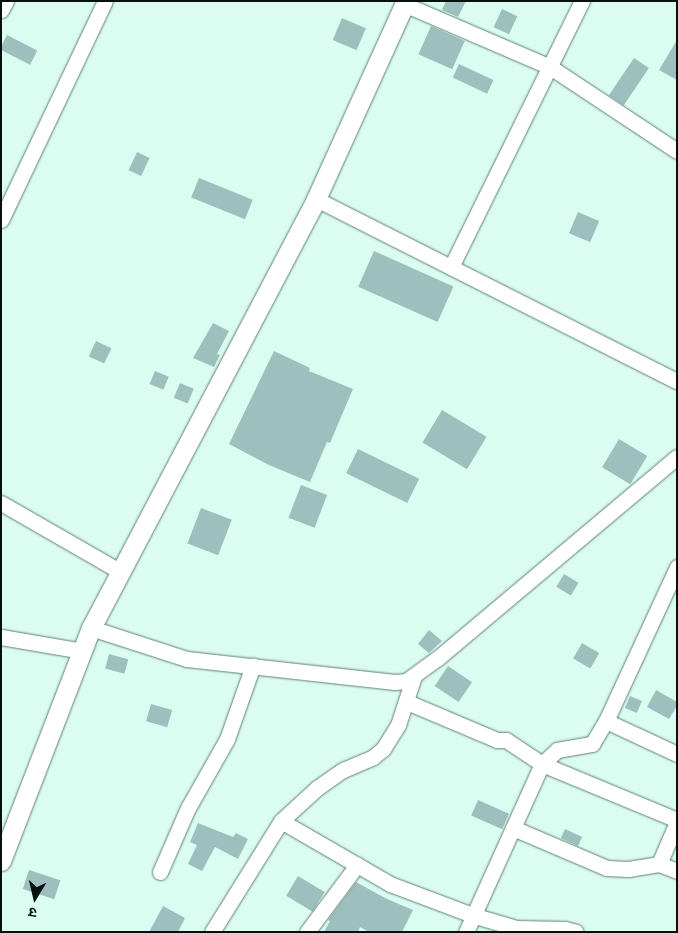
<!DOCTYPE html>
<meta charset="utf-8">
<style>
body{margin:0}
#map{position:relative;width:678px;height:933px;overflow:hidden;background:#dbfdf1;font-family:"DM Sans","Noto Sans Devanagari",sans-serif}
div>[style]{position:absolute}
.building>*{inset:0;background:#9dc0be;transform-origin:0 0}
.roads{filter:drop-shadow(0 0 1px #617f75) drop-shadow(0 0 1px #617f75)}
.minor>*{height:15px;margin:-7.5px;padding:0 7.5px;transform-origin:7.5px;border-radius:7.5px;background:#fff}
.tertiary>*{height:19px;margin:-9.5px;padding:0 9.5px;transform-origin:9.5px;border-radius:9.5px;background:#fff}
span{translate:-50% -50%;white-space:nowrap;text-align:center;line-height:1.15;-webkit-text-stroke:5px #dbfdf1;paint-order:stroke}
.frame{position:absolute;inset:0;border:2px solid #06110d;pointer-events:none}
.north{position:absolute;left:10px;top:873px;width:50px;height:50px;-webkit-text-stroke:4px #dbfdf1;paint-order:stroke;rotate:189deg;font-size:14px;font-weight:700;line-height:20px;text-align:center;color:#06110d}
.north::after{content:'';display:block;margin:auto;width:18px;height:22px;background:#06110d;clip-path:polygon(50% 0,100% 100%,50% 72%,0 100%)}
</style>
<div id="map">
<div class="building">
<i style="clip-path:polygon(446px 1px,466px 1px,458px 17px,442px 10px)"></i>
<i style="left:502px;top:9px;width:17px;height:20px;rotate:25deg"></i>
<i style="left:342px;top:18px;width:26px;height:24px;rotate:23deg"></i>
<i style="left:431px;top:26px;width:37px;height:31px;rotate:24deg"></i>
<i style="left:7px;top:35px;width:34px;height:16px;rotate:27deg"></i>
<i style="clip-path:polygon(677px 40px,677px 80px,659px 70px)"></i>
<i style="left:634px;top:58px;width:18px;height:45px;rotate:34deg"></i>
<i style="left:459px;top:64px;width:38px;height:15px;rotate:25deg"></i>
<i style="left:137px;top:152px;width:14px;height:20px;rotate:25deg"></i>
<i style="left:199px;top:178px;width:58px;height:21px;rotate:22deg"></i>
<i style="left:578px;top:212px;width:23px;height:23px;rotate:23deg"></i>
<i style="left:374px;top:251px;width:87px;height:39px;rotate:24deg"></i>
<i style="clip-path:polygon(213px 323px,229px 331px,217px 354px,220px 355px,214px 367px,193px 358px)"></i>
<i style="left:96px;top:341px;width:17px;height:17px;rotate:25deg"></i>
<i style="clip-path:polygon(274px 351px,310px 368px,309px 371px,353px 389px,330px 443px,327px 442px,310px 482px,269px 465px,229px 444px)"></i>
<i style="left:155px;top:371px;width:15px;height:14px;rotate:23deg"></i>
<i style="left:180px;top:383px;width:15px;height:16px;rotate:23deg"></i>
<i style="left:442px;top:410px;width:52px;height:38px;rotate:31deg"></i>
<i style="left:619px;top:439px;width:33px;height:33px;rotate:31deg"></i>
<i style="left:358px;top:449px;width:68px;height:27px;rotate:26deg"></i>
<i style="left:301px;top:485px;width:28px;height:35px;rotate:21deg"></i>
<i style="left:201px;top:508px;width:33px;height:38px;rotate:21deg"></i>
<i style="left:564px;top:574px;width:17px;height:15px;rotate:31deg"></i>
<i style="clip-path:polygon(429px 630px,442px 641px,429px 653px,418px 644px)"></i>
<i style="left:582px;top:643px;width:20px;height:18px;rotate:30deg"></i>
<i style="left:109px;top:654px;width:20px;height:15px;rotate:15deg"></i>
<i style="left:448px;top:666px;width:29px;height:24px;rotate:34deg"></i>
<i style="clip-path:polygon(656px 690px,677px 702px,677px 706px,669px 719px,647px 707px)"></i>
<i style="left:630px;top:696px;width:13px;height:13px;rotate:23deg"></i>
<i style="left:151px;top:704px;width:22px;height:18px;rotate:16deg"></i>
<i style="left:478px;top:800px;width:34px;height:17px;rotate:24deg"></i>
<i style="clip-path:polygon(198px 823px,233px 837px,236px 833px,248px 839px,238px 859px,215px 847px,202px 871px,188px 864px,197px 845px,190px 842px)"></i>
<i style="left:565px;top:829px;width:19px;height:10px;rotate:25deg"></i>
<i style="left:29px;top:870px;width:33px;height:20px;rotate:18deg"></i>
<i style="left:298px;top:876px;width:31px;height:23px;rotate:31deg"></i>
<i style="clip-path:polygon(356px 882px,387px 899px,413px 910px,402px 932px,369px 932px,360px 927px,358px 932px,324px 932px,330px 921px,328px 920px)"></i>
<i style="clip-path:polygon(163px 906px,185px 918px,178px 932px,149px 932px)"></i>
</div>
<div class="roads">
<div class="minor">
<i style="left:404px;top:4px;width:159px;rotate:23.3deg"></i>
<i style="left:550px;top:67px;width:152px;rotate:33.5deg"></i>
<i style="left:1px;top:10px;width:10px;rotate:-61deg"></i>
<i style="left:316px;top:199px;width:404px;rotate:26.8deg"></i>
<i style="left:1px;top:220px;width:242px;rotate:-64.6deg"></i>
<i style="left:451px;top:267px;width:297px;rotate:-63.8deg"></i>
<i style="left:1px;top:503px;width:138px;rotate:29.9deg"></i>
<i style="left:91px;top:628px;width:101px;rotate:17.9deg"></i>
<i style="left:187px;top:659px;width:209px;rotate:6.3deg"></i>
<i style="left:395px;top:682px;width:11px;rotate:-5deg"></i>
<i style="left:406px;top:681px;width:39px;rotate:-36deg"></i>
<i style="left:438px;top:658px;width:312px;rotate:-40.1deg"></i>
<i style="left:1px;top:637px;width:83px;rotate:9.7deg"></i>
<i style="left:407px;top:702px;width:98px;rotate:22.9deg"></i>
<i style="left:497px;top:740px;width:9px"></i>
<i style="left:506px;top:740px;width:43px;rotate:33.7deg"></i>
<i style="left:542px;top:764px;width:146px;rotate:22.5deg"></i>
<i style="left:606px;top:721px;width:78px;rotate:24.9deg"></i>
<i style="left:281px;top:821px;width:49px;rotate:-42.5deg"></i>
<i style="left:317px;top:788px;width:32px;rotate:-35deg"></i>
<i style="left:343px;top:770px;width:33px;rotate:-23deg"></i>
<i style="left:373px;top:757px;width:13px;rotate:-39deg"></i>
<i style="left:383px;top:749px;width:28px;rotate:-58deg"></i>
<i style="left:398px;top:725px;width:52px;rotate:-71.9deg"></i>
<i style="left:513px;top:828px;width:102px;rotate:23.1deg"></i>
<i style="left:607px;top:868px;width:21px;rotate:3deg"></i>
<i style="left:628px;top:869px;width:31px;rotate:-9deg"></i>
<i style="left:659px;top:864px;width:19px;rotate:21deg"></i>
<i style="left:659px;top:864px;width:46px;rotate:-66.8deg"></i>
<i style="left:160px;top:872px;width:70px;rotate:-66.4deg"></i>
<i style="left:188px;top:808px;width:79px;rotate:-60.5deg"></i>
<i style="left:227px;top:739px;width:78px;rotate:-70.6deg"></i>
<i style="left:212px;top:932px;width:131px;rotate:-58.1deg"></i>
<i style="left:281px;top:821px;width:126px;rotate:30deg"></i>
<i style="left:390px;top:884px;width:88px;rotate:20.7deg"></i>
<i style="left:472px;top:915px;width:46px;rotate:16.5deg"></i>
<i style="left:516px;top:928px;width:49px;rotate:1.2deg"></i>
<i style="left:565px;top:929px;width:11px;rotate:15deg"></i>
<i style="left:307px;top:932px;width:84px;rotate:-53.3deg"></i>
<i style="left:466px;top:932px;width:184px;rotate:-65.7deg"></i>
<i style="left:542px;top:764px;width:21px;rotate:-43deg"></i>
<i style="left:557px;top:750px;width:36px;rotate:-10deg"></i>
<i style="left:592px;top:744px;width:27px;rotate:-59deg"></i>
<i style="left:606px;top:721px;width:170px;rotate:-65.2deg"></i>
</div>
<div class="tertiary">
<i style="left:1px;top:861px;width:250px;rotate:-68.9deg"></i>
<i style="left:91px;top:628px;width:484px;rotate:-62.3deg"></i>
<i style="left:316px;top:199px;width:217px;rotate:-65.6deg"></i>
</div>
</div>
<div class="frame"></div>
<div class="north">उ</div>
</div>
